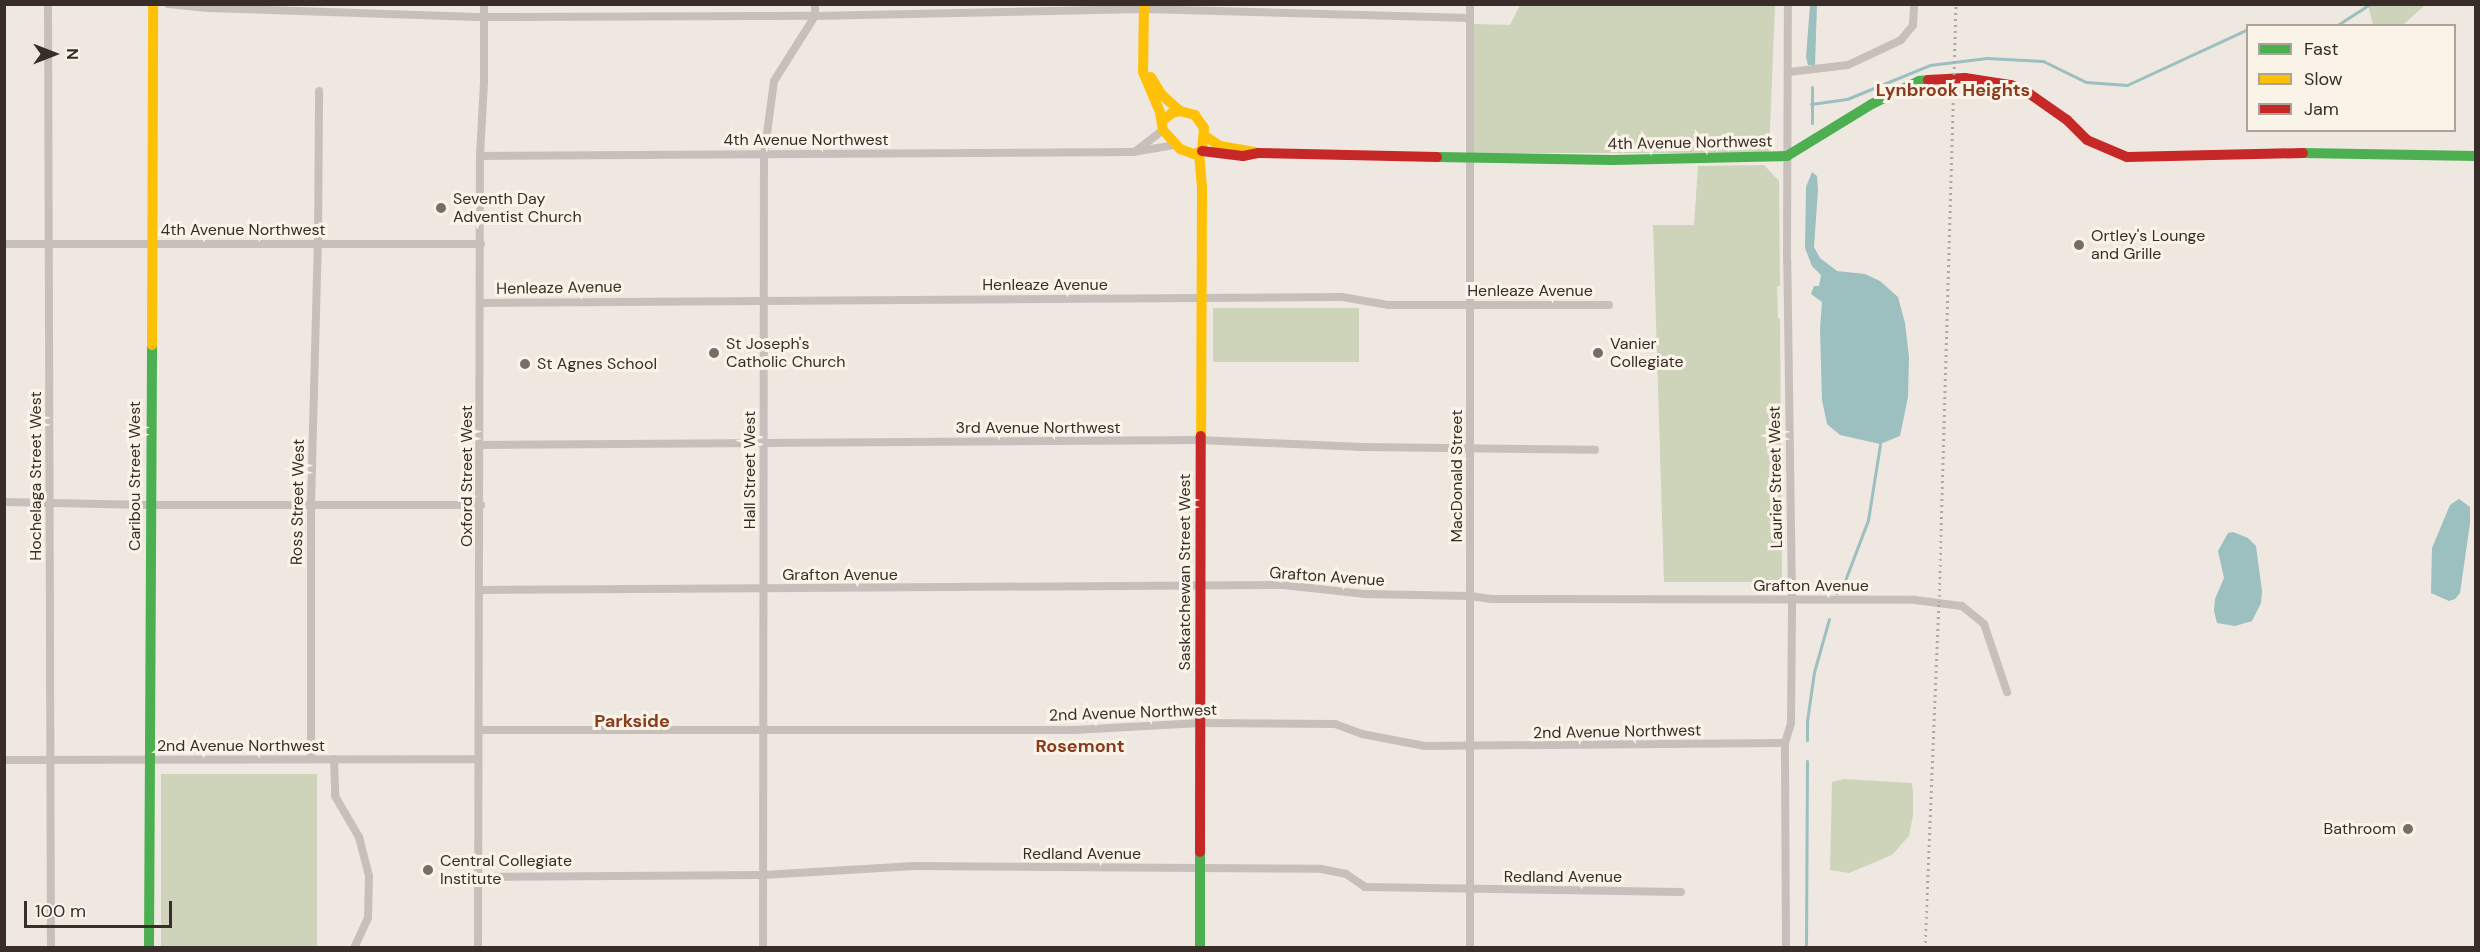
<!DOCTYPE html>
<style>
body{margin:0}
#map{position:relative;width:2480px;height:952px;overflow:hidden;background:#eee8e1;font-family:"DM Sans",sans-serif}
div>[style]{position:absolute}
.green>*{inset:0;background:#ced4ba;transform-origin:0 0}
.water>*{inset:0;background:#9cbfbf}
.stream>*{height:3px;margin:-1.5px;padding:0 1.5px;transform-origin:1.5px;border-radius:1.5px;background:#9cbfbf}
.street>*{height:8px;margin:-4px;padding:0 4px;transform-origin:4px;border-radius:4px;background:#c7c0ba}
.fast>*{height:10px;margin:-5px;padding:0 5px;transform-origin:5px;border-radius:5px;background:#4caf50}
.slow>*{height:10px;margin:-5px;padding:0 5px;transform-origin:5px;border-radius:5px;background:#ffc107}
.jam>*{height:10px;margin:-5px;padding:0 5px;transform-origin:5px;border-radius:5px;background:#c62828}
.rail>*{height:3px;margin-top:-1.5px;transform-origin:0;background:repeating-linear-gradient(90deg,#afa9a4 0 1.5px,transparent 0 6px)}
.dots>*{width:16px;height:16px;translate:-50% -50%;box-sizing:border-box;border:3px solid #faf3e8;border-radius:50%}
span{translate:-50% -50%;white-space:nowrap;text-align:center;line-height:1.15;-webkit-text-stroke:6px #faf3e8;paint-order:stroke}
.street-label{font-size:16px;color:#382d28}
.poi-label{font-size:16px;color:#382d28}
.left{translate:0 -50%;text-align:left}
.right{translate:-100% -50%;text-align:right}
.neighbourhood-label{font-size:18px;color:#8a3c1e;font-weight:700}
.frame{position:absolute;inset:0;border:6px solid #382d28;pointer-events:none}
.legend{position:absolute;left:2246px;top:24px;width:210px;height:108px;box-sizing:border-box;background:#faf3e8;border:2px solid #aca49b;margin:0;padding:8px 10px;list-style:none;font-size:18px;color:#382d28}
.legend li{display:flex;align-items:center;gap:12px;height:30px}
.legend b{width:30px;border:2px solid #aca49b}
.north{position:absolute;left:24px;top:24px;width:60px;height:60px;-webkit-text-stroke:4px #faf3e8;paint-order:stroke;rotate:90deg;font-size:16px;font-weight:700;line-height:24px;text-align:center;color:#382d28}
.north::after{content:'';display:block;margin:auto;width:21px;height:27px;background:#382d28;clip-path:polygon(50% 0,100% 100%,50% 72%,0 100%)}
.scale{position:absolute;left:24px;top:901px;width:148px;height:27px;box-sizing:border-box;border:3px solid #382d28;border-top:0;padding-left:8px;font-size:18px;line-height:21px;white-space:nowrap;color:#382d28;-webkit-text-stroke:4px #faf3e8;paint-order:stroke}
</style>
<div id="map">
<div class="green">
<i style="clip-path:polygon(1520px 5px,1775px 5px,1769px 153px,1474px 153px,1474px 24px,1510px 25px)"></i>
<i style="clip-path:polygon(2368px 5px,2368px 4px,2425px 5px,2402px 26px,2373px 25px)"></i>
<i style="clip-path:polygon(1764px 165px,1779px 181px,1780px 286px,1777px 286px,1778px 318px,1780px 319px,1782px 582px,1664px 582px,1653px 225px,1694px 225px,1698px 166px)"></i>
<i style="left:1213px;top:308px;width:146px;height:54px"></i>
<i style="left:317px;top:774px;width:173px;height:156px;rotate:90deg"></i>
<i style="clip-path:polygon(1844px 779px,1912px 783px,1913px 793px,1913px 815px,1909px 836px,1892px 855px,1849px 873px,1830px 870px,1832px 782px)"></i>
</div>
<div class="water">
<i style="clip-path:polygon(1810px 5px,1817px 5px,1815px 65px,1808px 65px,1806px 57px)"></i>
<i style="clip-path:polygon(1812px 172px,1817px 176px,1818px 190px,1814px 247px,1820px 258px,1837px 271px,1865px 274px,1880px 281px,1898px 297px,1905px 323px,1909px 357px,1908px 397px,1900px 436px,1880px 444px,1840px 435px,1827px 424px,1822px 400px,1820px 329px,1822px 302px,1811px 294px,1814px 286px,1819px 286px,1821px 275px,1812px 266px,1805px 248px,1806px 187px)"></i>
<i style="clip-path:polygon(2459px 499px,2470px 507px,2470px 523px,2460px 593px,2455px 599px,2449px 601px,2431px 593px,2432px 548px,2450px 505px)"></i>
<i style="clip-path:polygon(2233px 532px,2248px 538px,2256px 546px,2262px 591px,2261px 603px,2252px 621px,2235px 626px,2217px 623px,2214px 611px,2215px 599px,2224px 578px,2218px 551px,2228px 533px)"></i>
</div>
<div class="stream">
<i style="left:2336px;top:26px;width:40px;rotate:-32.9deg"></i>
<i style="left:1812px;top:87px;width:36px;rotate:90deg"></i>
<i style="left:1811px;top:104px;width:36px;rotate:-8deg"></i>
<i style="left:1847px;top:99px;width:90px;rotate:-22.3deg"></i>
<i style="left:1930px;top:65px;width:57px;rotate:-7deg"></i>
<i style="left:1987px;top:58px;width:56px;rotate:3.1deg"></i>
<i style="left:2043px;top:61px;width:48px;rotate:26deg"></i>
<i style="left:2086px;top:82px;width:41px;rotate:4.2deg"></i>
<i style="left:2127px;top:85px;width:133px;rotate:-24.8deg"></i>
<i style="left:1836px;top:593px;width:13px;rotate:-51deg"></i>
<i style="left:1844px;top:583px;width:67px;rotate:-69.1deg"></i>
<i style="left:1868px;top:520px;width:77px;rotate:-81deg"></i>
<i style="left:1807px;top:740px;width:19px;rotate:-90deg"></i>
<i style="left:1807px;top:721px;width:49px;rotate:-81.9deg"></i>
<i style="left:1814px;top:672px;width:55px;rotate:-74.2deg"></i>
<i style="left:1806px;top:948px;width:187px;rotate:-89.7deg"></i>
</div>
<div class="street">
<i style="left:48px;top:4px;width:944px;rotate:89.82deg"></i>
<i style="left:168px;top:4px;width:40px;rotate:5.7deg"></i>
<i style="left:208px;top:8px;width:277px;rotate:1.9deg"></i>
<i style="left:485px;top:17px;width:330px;rotate:-0.2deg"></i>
<i style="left:815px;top:16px;width:329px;rotate:-1.2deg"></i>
<i style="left:1144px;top:9px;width:326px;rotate:1.6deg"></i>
<i style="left:1470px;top:4px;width:944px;rotate:90deg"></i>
<i style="left:1789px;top:72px;width:59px;rotate:-6.8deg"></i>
<i style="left:1848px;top:65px;width:59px;rotate:-25.3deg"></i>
<i style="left:1901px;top:40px;width:19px;rotate:-51deg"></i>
<i style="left:1913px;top:25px;width:21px;rotate:-87deg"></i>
<i style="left:1136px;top:151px;width:34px;rotate:-38deg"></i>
<i style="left:480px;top:156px;width:653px;rotate:-0.35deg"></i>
<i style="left:1133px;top:152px;width:43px;rotate:-9.5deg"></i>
<i style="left:4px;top:244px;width:477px"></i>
<i style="left:481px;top:303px;width:861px;rotate:-0.4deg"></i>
<i style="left:1342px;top:297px;width:48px;rotate:9.7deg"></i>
<i style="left:1389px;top:305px;width:220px"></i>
<i style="left:481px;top:445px;width:719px;rotate:-0.4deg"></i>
<i style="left:1200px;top:440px;width:162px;rotate:2.5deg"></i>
<i style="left:1362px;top:447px;width:233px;rotate:0.7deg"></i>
<i style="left:4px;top:502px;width:145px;rotate:1.2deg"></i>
<i style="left:149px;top:505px;width:332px"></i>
<i style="left:480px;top:590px;width:803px;rotate:-0.36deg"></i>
<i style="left:1283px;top:585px;width:81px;rotate:6.3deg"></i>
<i style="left:1364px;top:594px;width:106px;rotate:1.1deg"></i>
<i style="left:1470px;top:596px;width:22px;rotate:8deg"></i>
<i style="left:1492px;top:599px;width:423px;rotate:0.1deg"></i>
<i style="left:1915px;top:600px;width:47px;rotate:7.3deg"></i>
<i style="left:1962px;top:606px;width:28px;rotate:39deg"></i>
<i style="left:1984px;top:624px;width:72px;rotate:71.3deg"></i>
<i style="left:479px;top:730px;width:595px"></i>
<i style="left:1074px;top:730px;width:126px;rotate:-3.2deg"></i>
<i style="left:1200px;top:723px;width:135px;rotate:0.4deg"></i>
<i style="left:1335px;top:724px;width:29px;rotate:20deg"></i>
<i style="left:1362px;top:734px;width:64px;rotate:10.8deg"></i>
<i style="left:1425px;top:746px;width:360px;rotate:-0.5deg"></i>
<i style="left:311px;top:759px;width:254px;rotate:-90deg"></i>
<i style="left:311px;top:505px;width:259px;rotate:-88.5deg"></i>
<i style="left:318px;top:246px;width:155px;rotate:-89.6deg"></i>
<i style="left:334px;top:759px;width:37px;rotate:88deg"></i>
<i style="left:335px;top:796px;width:48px;rotate:59.7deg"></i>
<i style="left:359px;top:837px;width:40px;rotate:75.6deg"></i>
<i style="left:369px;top:876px;width:42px;rotate:91.4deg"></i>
<i style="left:368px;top:918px;width:33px;rotate:115deg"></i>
<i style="left:4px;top:760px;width:473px;rotate:-0.1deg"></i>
<i style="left:478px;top:877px;width:285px;rotate:-0.4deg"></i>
<i style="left:763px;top:875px;width:152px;rotate:-3.4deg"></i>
<i style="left:915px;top:866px;width:406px;rotate:0.4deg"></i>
<i style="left:1321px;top:869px;width:25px;rotate:11deg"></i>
<i style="left:1346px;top:874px;width:23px;rotate:34deg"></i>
<i style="left:1365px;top:887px;width:316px;rotate:0.9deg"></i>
<i style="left:478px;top:948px;width:792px;rotate:-89.86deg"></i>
<i style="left:480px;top:156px;width:73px;rotate:-86.9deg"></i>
<i style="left:484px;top:83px;width:79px;rotate:-90deg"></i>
<i style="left:763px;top:948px;width:792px;rotate:-89.93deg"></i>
<i style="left:764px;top:156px;width:76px;rotate:-82.4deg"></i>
<i style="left:774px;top:81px;width:77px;rotate:-57.8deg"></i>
<i style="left:815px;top:16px;width:12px;rotate:-90deg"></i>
<i style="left:1786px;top:948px;width:205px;rotate:-90.3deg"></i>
<i style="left:1785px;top:743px;width:21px;rotate:-73deg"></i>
<i style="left:1791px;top:723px;width:123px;rotate:-89.5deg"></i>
<i style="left:1792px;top:600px;width:339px;rotate:-90.8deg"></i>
<i style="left:1787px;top:261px;width:257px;rotate:-89.8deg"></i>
</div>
<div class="fast">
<i style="left:2303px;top:153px;width:173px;rotate:1deg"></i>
<i style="left:1437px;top:157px;width:176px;rotate:1deg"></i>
<i style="left:1613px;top:160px;width:174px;rotate:-1.3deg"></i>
<i style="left:1787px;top:156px;width:100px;rotate:-31.5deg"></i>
<i style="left:1872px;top:104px;width:52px;rotate:-26.1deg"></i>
<i style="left:1919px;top:81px;width:9px;rotate:-6deg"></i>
<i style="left:149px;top:948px;width:603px;rotate:-89.71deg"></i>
<i style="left:1200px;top:948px;width:96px;rotate:-90deg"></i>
</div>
<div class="slow">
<i style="left:1144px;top:4px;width:68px;rotate:90.8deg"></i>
<i style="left:1143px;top:72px;width:43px;rotate:67deg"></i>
<i style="left:1160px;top:112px;width:18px;rotate:81deg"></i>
<i style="left:1163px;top:130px;width:25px;rotate:48deg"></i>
<i style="left:1180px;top:149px;width:15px;rotate:20deg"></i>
<i style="left:1194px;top:154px;width:9px;rotate:-21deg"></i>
<i style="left:1202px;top:151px;width:23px;rotate:-85deg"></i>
<i style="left:1204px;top:128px;width:16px;rotate:-125deg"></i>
<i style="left:1195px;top:115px;width:16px;rotate:-165deg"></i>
<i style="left:1180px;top:111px;width:8px;rotate:166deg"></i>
<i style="left:1172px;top:113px;width:13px;rotate:141deg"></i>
<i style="left:1151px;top:77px;width:21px;rotate:59deg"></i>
<i style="left:1162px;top:95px;width:24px;rotate:42deg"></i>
<i style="left:1205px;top:136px;width:18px;rotate:34deg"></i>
<i style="left:1220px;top:146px;width:36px;rotate:10deg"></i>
<i style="left:1199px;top:153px;width:33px;rotate:85deg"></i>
<i style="left:1202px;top:186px;width:250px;rotate:90.2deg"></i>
<i style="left:152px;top:345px;width:341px;rotate:-89.8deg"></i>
</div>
<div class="jam">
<i style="left:1928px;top:80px;width:37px;rotate:-3deg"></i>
<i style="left:1965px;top:78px;width:47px;rotate:8.7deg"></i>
<i style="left:2011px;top:85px;width:17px;rotate:24deg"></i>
<i style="left:2027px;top:92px;width:49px;rotate:35deg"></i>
<i style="left:2067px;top:120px;width:28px;rotate:45deg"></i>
<i style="left:2087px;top:140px;width:43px;rotate:23deg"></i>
<i style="left:2127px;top:157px;width:176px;rotate:-1.3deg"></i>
<i style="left:1202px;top:151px;width:41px;rotate:7deg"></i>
<i style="left:1243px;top:156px;width:15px;rotate:-11deg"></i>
<i style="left:1258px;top:153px;width:179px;rotate:1.3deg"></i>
<i style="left:1200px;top:852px;width:416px;rotate:-89.9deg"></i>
</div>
<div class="rail">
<i style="left:1925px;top:948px;width:346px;rotate:-87.7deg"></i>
<i style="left:1939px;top:602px;width:598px;rotate:-88.37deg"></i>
</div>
<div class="dots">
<i style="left:441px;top:208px;background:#786e69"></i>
<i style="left:2079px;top:245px;background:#786e69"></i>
<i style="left:714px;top:353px;background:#786e69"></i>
<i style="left:1598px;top:353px;background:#786e69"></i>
<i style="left:525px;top:364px;background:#786e69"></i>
<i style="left:2408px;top:829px;background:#786e69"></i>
<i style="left:428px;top:870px;background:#786e69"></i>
</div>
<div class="street-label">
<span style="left:806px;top:140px">4th Avenue Northwest</span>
<span style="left:1690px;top:143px;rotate:-1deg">4th Avenue Northwest</span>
<span style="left:243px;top:230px">4th Avenue Northwest</span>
<span style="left:1045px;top:285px">Henleaze Avenue</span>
<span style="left:559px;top:288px;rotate:-1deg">Henleaze Avenue</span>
<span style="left:1530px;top:291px">Henleaze Avenue</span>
<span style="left:1038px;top:428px">3rd Avenue Northwest</span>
<span style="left:750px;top:470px;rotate:-90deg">Hall Street West</span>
<span style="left:36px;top:476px;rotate:-90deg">Hochelaga Street West</span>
<span style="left:135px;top:476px;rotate:-90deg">Caribou Street West</span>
<span style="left:467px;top:476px;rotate:-90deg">Oxford Street West</span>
<span style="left:1457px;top:476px;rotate:-90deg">MacDonald Street</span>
<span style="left:1776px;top:477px;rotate:-91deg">Laurier Street West</span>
<span style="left:298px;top:502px;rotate:-89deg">Ross Street West</span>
<span style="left:1185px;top:572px;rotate:-90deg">Saskatchewan Street West</span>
<span style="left:840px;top:575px">Grafton Avenue</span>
<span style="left:1327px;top:577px;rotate:4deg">Grafton Avenue</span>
<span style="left:1811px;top:586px">Grafton Avenue</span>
<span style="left:1133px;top:713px;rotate:-2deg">2nd Avenue Northwest</span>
<span style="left:1617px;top:732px;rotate:-1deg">2nd Avenue Northwest</span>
<span style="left:241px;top:746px">2nd Avenue Northwest</span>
<span style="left:1082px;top:854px">Redland Avenue</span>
<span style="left:1563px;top:877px">Redland Avenue</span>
</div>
<div class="poi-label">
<span class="left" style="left:453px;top:208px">Seventh Day<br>Adventist Church</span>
<span class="left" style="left:2091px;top:245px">Ortley's Lounge<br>and Grille</span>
<span class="left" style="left:726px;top:353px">St Joseph's<br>Catholic Church</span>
<span class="left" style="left:1610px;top:353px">Vanier<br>Collegiate</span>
<span class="left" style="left:537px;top:364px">St Agnes School</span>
<span class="right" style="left:2396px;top:829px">Bathroom</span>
<span class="left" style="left:440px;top:870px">Central Collegiate<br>Institute</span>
</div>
<div class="neighbourhood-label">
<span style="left:1953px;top:90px">Lynbrook Heights</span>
<span style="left:632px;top:721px">Parkside</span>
<span style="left:1080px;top:746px">Rosemont</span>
</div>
<div class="frame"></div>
<ul class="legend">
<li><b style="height:8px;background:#4caf50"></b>Fast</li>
<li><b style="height:8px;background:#ffc107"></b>Slow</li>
<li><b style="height:8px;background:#c62828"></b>Jam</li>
</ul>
<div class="north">N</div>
<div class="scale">100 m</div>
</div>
